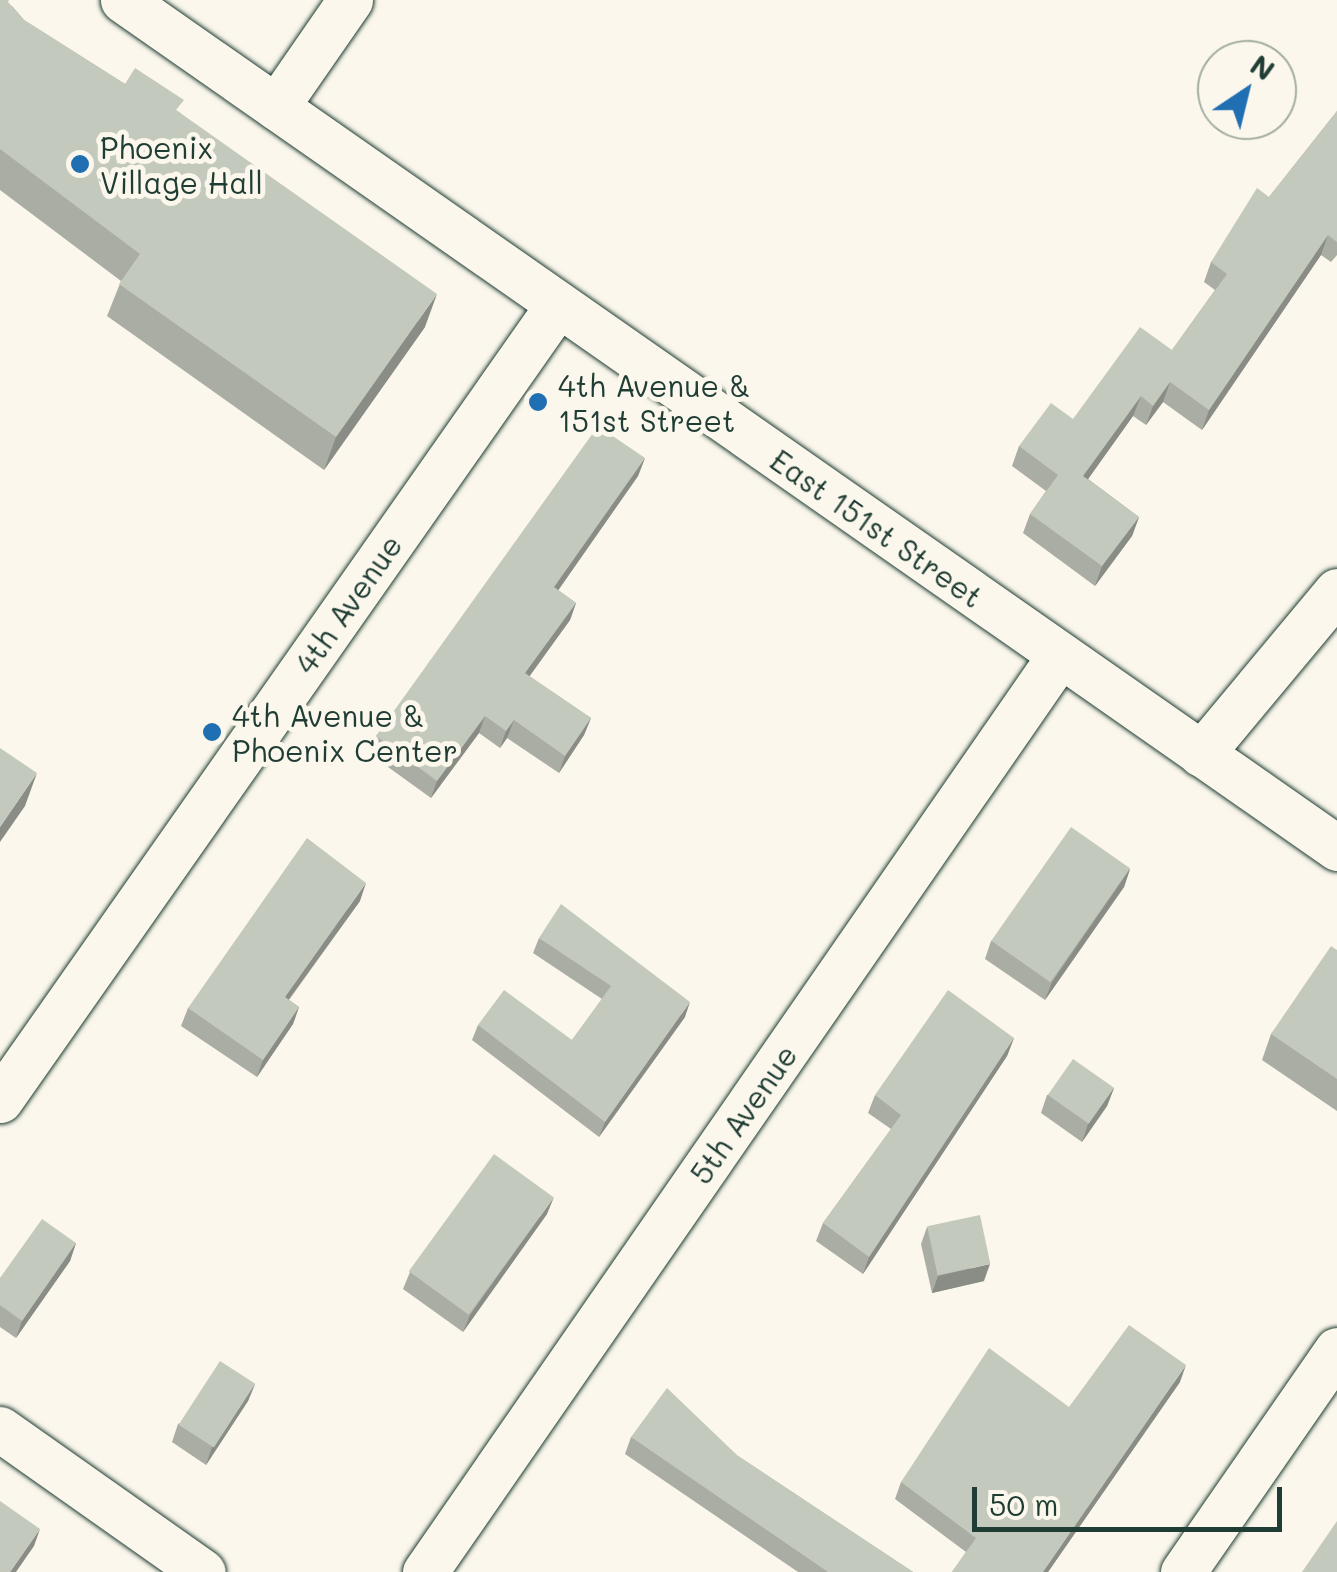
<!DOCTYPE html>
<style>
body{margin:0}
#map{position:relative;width:1337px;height:1572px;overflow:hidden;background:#fbf7ec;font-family:Mali,sans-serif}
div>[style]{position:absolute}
.roads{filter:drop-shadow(0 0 2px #1f3d34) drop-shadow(0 0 2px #1f3d34)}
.minor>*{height:45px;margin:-22.5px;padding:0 22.5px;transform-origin:22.5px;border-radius:22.5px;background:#fbf7ec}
.wall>*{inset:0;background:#a9ada3}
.shaded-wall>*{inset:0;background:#898d85}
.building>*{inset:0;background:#c4c9be;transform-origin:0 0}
.dots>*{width:28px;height:28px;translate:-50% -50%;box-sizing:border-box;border:5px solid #fbf7ec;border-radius:50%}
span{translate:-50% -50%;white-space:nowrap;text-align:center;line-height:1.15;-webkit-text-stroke:10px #fbf7ec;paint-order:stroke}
.poi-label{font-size:30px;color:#1f3d34}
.left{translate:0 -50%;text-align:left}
.street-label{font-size:30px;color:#1f3d34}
.north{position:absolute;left:1197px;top:40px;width:100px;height:100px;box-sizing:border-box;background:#fbf7ec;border:2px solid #a3ada2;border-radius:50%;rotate:35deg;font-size:28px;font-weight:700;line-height:40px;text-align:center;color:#1f3d34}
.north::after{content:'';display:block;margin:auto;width:35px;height:45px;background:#1f6fb2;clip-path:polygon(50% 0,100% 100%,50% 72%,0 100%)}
.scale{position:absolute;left:972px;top:1487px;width:310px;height:45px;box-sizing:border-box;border:5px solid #1f3d34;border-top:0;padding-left:12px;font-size:30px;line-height:35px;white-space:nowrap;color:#1f3d34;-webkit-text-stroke:8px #fbf7ec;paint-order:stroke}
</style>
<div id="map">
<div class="roads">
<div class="minor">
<i style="left:123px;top:0;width:1481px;rotate:34.93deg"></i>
<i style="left:276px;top:107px;width:130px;rotate:-55.3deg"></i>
<i style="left:1201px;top:754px;width:212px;rotate:-50.2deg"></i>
<i style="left:0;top:1100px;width:971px;rotate:-54.94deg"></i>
<i style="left:0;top:1429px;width:248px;rotate:35.2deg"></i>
<i style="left:425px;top:1572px;width:1115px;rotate:-55.3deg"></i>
<i style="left:1183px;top:1572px;width:270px;rotate:-55.3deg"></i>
</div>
</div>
<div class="wall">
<i style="clip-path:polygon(0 0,12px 6px,24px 20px,125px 84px,179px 112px,425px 327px,324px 470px,107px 316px,121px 281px,0 190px)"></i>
<i style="clip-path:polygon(1337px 111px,1337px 255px,1331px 262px,1321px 255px,1202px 430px,1163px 402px,1146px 425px,1133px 416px,1088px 479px,1139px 517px,1132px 536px,1095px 586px,1023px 533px,1030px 514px,1046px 491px,1012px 466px,1019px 446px,1073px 419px,1172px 350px,1215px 290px,1204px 282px,1211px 262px,1269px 197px)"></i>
<i style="clip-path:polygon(645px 458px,638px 476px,558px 590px,576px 603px,570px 620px,529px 676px,591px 718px,584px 735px,559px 773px,507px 738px,500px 748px,479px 733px,431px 798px,370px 754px,376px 736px)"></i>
<i style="clip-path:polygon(1130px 869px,1124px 887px,1045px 1000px,985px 959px,991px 941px)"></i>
<i style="clip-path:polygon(360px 901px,289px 1000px,299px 1007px,293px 1024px,257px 1077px,181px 1026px,188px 1008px)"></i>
<i style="clip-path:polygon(539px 938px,685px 1017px,599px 1137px,472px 1040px,478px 1025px,572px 1040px,602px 999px,533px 953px)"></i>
<i style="clip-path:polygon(1337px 950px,1337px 1111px,1262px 1060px,1271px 1034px)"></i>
<i style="clip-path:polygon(1014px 1038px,1007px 1056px,863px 1274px,816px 1241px,823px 1223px,891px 1129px,868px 1113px,875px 1095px)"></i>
<i style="clip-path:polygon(1114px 1088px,1107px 1106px,1082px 1142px,1041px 1113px,1047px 1095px)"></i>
<i style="clip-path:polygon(547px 1214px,463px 1332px,403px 1289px,410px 1272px)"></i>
<i style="clip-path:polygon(927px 1227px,984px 1281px,932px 1293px,921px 1244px)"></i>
<i style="clip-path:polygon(76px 1243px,70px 1261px,16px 1338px,0 1327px,0 1278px)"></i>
<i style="clip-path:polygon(1180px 1382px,1048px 1572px,952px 1572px,966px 1552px,895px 1499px,901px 1482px,1069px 1407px)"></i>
<i style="clip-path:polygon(255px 1384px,248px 1401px,206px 1465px,172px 1442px,178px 1424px)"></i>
<i style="clip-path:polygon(631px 1437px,738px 1456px,913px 1572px,798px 1572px,625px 1454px)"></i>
</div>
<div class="shaded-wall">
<i style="clip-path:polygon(1328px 235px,1321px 255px,1202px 430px,1209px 410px)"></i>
<i style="clip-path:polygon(437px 294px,425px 327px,324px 470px,336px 437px)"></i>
<i style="clip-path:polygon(1170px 382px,1163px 402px,1146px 425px,1153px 406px)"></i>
<i style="clip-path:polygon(1141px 396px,1133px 416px,1076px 496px,1083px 476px)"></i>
<i style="clip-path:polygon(645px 458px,638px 476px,548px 605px,554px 587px)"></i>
<i style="clip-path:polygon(1139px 517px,1132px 536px,1095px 586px,1102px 566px)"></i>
<i style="clip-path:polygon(576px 603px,570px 620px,519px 691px,525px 673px)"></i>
<i style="clip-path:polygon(485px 716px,479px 733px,431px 798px,437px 781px)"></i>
<i style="clip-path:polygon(591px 718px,584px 735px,559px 773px,565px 756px)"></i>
<i style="clip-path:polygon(514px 720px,507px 738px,500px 748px,506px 731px)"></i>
<i style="clip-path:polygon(37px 773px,25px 806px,0 842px,0 827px)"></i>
<i style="clip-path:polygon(1130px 869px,1124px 887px,1045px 1000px,1052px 982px)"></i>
<i style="clip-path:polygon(366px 883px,360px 901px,278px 1014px,285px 997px)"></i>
<i style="clip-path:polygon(690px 1002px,685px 1017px,599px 1137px,605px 1122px)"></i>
<i style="clip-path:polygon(299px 1007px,293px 1024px,257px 1077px,263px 1060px)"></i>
<i style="clip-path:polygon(1014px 1038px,1007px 1056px,863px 1274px,869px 1257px)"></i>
<i style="clip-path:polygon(1114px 1088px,1107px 1106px,1082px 1142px,1088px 1124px)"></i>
<i style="clip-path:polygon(554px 1197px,547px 1214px,463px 1332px,470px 1315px)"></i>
<i style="clip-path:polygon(76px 1243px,70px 1261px,16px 1338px,22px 1321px)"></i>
<i style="clip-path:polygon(990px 1264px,984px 1281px,932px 1293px,938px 1276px)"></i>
<i style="clip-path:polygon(1186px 1365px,1180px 1382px,1048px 1572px,1043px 1572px)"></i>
<i style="clip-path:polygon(255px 1384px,248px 1401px,206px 1465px,212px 1447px)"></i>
<i style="clip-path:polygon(40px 1529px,34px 1546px,16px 1572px,10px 1572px)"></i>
</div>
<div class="building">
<i style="clip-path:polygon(0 0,9px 0,8px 2px,24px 20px,125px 84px,135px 68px,184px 100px,176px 110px,437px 294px,336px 437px,119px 284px,140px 254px,0 149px)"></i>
<i style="clip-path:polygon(1337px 111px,1337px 242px,1328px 235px,1209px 410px,1170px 382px,1153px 406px,1141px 396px,1083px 476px,1139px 517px,1102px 566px,1030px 514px,1058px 475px,1019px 446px,1051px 403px,1073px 419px,1140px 327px,1172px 350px,1227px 274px,1211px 262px,1257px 188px,1269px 197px)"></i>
<i style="clip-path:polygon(598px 426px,645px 458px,554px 587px,576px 603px,525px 673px,591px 718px,565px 756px,514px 720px,506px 731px,485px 716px,437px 781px,376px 736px)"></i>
<i style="clip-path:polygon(0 748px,37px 773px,0 827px)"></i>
<i style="left:1071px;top:827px;width:72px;height:139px;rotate:35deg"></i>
<i style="clip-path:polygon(307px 838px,366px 883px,285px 997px,299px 1007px,263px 1060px,188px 1008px)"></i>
<i style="clip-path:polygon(561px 904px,690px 1002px,605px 1122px,478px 1025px,504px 990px,572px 1040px,611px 986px,539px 938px)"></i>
<i style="clip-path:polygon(1331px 946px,1337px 950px,1337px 1079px,1271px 1034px)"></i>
<i style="clip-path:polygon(948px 990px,1014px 1038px,869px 1257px,823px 1223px,901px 1115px,875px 1095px)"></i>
<i style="left:1073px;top:1059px;width:50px;height:44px;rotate:35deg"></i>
<i style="left:494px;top:1154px;width:74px;height:145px;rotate:36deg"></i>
<i style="left:980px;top:1215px;width:50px;height:54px;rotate:78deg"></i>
<i style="clip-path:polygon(42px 1219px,76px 1243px,22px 1321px,0 1305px,0 1278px)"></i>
<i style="clip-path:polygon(1129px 1325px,1186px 1365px,1043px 1572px,952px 1572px,976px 1538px,901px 1482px,989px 1348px,1069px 1407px)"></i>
<i style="left:220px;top:1361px;width:42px;height:76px;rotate:33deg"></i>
<i style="clip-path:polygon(667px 1388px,738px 1456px,913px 1572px,828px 1572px,631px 1437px)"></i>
<i style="clip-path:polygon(0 1501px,40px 1529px,10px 1572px,0 1572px)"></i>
<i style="clip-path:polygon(1337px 1521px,1337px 1572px,1302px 1572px)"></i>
</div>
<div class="dots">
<i style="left:80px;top:164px;background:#1f6fb2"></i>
<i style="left:538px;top:402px;background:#1f6fb2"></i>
<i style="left:212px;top:732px;background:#1f6fb2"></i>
</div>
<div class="poi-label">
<span class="left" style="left:100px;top:164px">Phoenix<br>Village Hall</span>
<span class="left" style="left:558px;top:402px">4th Avenue &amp;<br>151st Street</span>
<span class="left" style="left:232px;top:732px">4th Avenue &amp;<br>Phoenix Center</span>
</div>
<div class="street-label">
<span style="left:877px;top:528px;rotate:35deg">East 151st Street</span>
<span style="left:348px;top:604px;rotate:-55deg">4th Avenue</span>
<span style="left:743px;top:1114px;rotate:-55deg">5th Avenue</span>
</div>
<div class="north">N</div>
<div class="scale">50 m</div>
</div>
